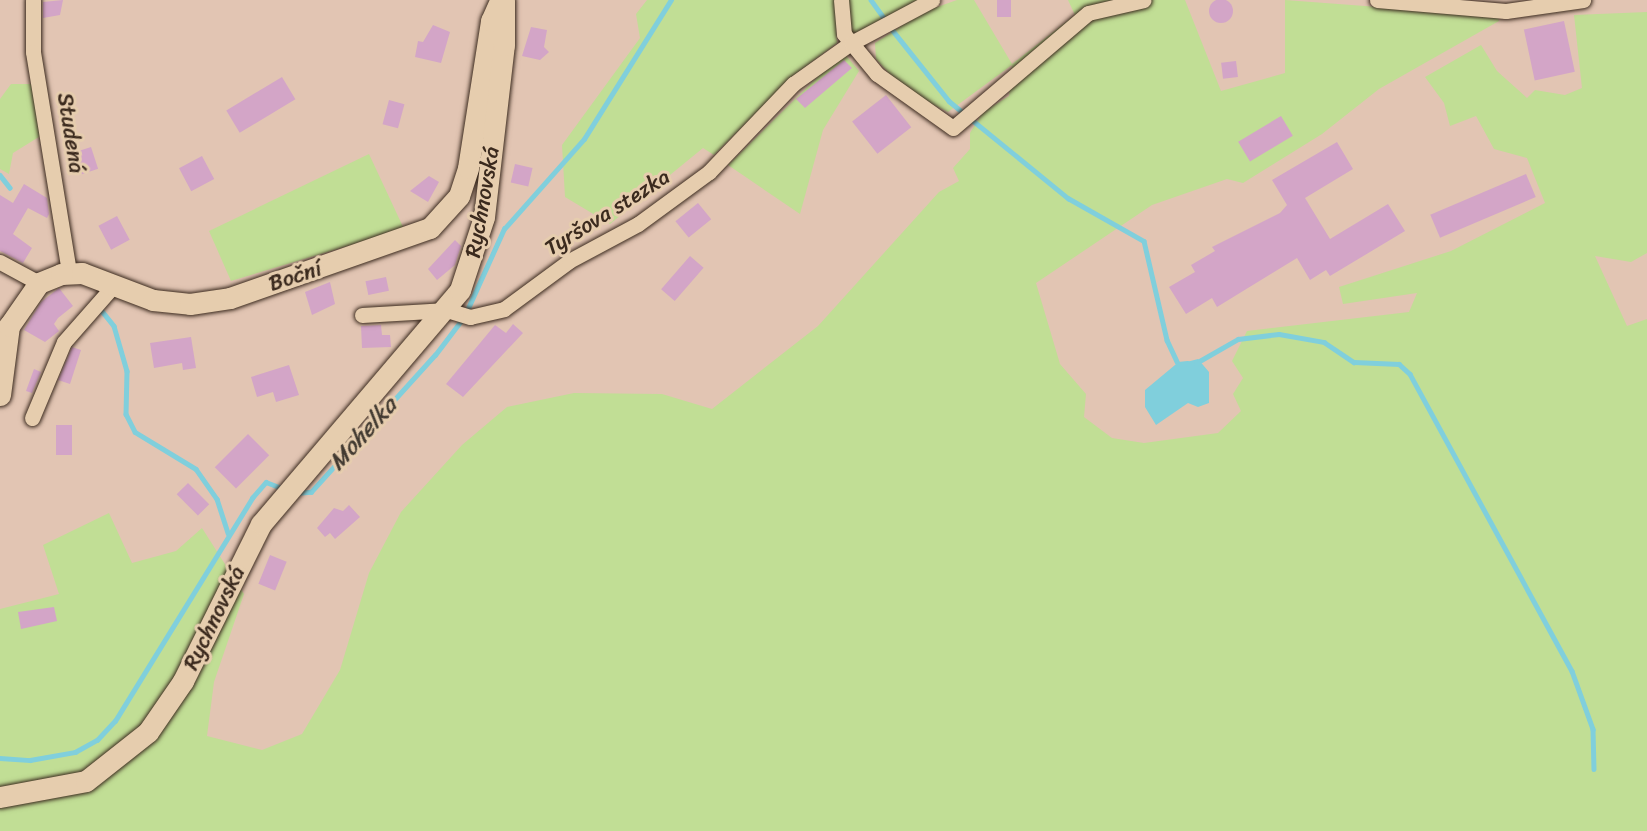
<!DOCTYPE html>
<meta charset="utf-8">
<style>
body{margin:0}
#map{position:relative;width:1647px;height:831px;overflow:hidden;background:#e2c5b3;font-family:Sriracha,sans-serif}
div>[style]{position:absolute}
.green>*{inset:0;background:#c1de95}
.water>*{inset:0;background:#80cfdc}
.stream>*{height:4.5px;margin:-2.25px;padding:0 2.25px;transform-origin:2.25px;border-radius:2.25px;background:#80cfdc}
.building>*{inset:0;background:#d3a5c7;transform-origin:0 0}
.round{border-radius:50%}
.roads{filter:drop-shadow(0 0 2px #3b2a1e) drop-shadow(0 0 2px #3b2a1e)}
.street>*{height:15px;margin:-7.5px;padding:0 7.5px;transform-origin:7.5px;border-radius:7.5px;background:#e6cdae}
.secondary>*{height:21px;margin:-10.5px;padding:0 10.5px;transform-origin:10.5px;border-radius:10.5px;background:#e6cdae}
span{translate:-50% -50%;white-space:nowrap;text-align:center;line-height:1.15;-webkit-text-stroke:6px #e6cdae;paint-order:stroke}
.street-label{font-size:22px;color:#3b2a1e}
.water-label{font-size:24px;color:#423a31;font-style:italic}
</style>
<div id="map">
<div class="green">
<i style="clip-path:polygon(647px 0,835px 0,837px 43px,793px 76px,714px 155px,703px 148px,610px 224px,565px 197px,562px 145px,640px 38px,636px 14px)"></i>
<i style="clip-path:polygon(849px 0,918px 0,854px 36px,845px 18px)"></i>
<i style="clip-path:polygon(957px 0,974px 0,1012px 64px,1075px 15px,1068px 0,1185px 0,1221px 91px,1285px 73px,1285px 0,1498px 16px,1499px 21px,1379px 89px,1322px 134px,1243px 183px,1227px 179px,1152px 205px,1036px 283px,1060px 364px,1086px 394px,1084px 417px,1112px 438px,1144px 443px,1218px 433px,1241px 411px,1233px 394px,1243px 378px,1232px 361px,1247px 331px,1409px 312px,1417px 293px,1343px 304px,1339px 287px,1451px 251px,1545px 203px,1527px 158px,1494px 149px,1476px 116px,1450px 126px,1444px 103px,1425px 77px,1481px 45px,1497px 71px,1527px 98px,1535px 90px,1565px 95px,1582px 88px,1574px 15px,1647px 12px,1647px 253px,1631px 262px,1595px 256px,1627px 326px,1647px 319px,1647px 831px,0 831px,0 609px,59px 594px,43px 545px,109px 513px,132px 563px,176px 551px,202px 528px,244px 594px,214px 682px,207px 736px,262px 750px,302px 734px,340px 670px,369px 573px,401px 512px,462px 445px,507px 407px,574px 393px,662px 394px,712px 409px,818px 326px,939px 192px,959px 181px,953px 168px,970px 149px,970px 133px,983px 112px,1009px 96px,1012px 65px,948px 112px,904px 90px,876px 59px,875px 43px,923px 12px)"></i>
<i style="clip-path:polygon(843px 52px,859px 71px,823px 130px,800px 214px,728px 165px)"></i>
<i style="clip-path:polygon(11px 84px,33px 84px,42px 135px,13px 153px,9px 174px,0 169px,0 99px)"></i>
<i style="clip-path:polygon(369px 154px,404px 229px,231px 281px,209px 231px)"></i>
</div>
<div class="water">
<i style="clip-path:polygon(1198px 359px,1209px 372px,1209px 403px,1198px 407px,1188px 403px,1156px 425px,1145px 407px,1145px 390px,1175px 365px)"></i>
</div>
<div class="stream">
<i style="left:871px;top:0;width:24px;rotate:54deg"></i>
<i style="left:890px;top:27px;width:95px;rotate:51.4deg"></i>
<i style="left:949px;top:101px;width:154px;rotate:39.2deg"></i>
<i style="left:1068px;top:198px;width:87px;rotate:29.5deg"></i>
<i style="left:1144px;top:241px;width:102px;rotate:76.9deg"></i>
<i style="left:1167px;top:340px;width:26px;rotate:65deg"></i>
<i style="left:1178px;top:364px;width:9px;rotate:-6deg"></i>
<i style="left:0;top:175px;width:16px;rotate:52deg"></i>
<i style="left:102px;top:311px;width:19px;rotate:51deg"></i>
<i style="left:114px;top:326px;width:47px;rotate:73.9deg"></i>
<i style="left:127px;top:371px;width:43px;rotate:91.3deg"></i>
<i style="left:126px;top:414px;width:20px;rotate:63deg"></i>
<i style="left:135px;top:432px;width:71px;rotate:31.2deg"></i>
<i style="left:196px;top:469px;width:37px;rotate:55deg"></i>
<i style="left:217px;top:499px;width:36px;rotate:72deg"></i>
<i style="left:1196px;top:363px;width:48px;rotate:-29.7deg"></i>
<i style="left:1238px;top:339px;width:41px;rotate:-7deg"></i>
<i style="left:1279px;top:334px;width:46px;rotate:10.1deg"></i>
<i style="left:1324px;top:342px;width:36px;rotate:34deg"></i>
<i style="left:1354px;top:362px;width:45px;rotate:2.5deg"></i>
<i style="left:1399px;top:364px;width:15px;rotate:42deg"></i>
<i style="left:1410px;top:374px;width:338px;rotate:61.4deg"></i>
<i style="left:1572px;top:671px;width:62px;rotate:70.1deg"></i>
<i style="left:1593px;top:729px;width:40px;rotate:88.6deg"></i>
<i style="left:295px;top:493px;width:16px;rotate:-4deg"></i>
<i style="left:311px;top:492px;width:185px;rotate:-47.9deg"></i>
<i style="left:435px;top:355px;width:48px;rotate:-52.7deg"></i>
<i style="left:464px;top:317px;width:97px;rotate:-65.6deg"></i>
<i style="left:504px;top:229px;width:120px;rotate:-48.4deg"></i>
<i style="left:584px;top:139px;width:164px;rotate:-58deg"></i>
<i style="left:0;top:758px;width:30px;rotate:4deg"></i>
<i style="left:30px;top:760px;width:46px;rotate:-10.1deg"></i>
<i style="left:75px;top:752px;width:25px;rotate:-29deg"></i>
<i style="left:97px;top:740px;width:26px;rotate:-47deg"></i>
<i style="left:115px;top:721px;width:262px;rotate:-58.4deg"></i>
<i style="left:252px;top:498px;width:21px;rotate:-49deg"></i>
<i style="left:266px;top:482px;width:19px;rotate:21deg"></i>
</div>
<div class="building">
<i class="round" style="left:1209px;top:-1px;width:24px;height:24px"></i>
<i style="clip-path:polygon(63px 0,60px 15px,43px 18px,43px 2px)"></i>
<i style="left:997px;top:0;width:14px;height:17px"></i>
<i style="left:1564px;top:21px;width:52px;height:41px;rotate:78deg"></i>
<i style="clip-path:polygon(433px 25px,450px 32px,441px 63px,415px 57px,418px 41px,423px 42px)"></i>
<i style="clip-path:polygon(531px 27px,547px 30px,544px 47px,549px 52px,540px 60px,522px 56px)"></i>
<i style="clip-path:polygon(844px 60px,852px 68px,805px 108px,796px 99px)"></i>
<i style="left:1236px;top:61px;width:16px;height:15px;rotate:83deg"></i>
<i style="left:282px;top:77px;width:26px;height:65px;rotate:59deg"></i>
<i style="left:886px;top:95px;width:41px;height:43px;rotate:52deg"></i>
<i style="left:389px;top:100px;width:16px;height:25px;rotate:15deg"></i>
<i style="left:1281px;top:116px;width:23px;height:50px;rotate:59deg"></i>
<i style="clip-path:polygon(1337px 142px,1353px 169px,1305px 198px,1330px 239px,1388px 204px,1405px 231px,1330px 276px,1326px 270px,1310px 280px,1297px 258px,1217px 307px,1212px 298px,1186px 314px,1169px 287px,1195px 272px,1191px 265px,1215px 251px,1212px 247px,1280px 213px,1287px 205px,1272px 180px)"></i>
<i style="left:91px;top:147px;width:23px;height:17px;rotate:72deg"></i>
<i style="left:202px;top:156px;width:26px;height:26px;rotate:62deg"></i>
<i style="left:515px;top:164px;width:18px;height:19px;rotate:13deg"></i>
<i style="left:1526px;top:174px;width:25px;height:104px;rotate:67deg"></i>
<i style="clip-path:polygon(429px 176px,439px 182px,428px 202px,410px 191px)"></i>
<i style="clip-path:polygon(24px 184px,47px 198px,49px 214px,47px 218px,28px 208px,13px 234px,32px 248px,23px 263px,0 251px,0 195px,13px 203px)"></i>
<i style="left:698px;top:203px;width:21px;height:29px;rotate:51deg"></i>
<i style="left:117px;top:216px;width:27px;height:21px;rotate:62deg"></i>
<i style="clip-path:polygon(455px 240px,461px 246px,455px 265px,437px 280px,428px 269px)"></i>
<i style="left:690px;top:256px;width:18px;height:44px;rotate:41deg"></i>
<i style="left:386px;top:277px;width:14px;height:21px;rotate:78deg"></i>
<i style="clip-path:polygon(330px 282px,335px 304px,312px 315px,305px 292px)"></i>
<i style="clip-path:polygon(59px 288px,73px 306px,58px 318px,54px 324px,59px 331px,45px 342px,24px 330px,41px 302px)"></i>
<i style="clip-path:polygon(513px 324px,523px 333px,463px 397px,446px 384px,495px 325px,506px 333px)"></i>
<i style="clip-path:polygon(381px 325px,382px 335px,390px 335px,391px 347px,362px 348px,361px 326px)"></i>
<i style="clip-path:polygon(191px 337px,196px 368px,183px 370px,182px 363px,154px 368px,150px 343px)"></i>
<i style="clip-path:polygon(72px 347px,81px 350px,70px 384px,58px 380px)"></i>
<i style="clip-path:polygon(289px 365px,299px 395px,276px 402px,273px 392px,257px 397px,251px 377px)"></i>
<i style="clip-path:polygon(34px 369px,41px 372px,32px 393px,26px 391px)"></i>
<i style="left:56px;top:425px;width:16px;height:30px"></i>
<i style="left:248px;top:434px;width:30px;height:47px;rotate:45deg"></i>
<i style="left:188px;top:483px;width:30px;height:16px;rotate:45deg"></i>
<i style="clip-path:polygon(349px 505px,360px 517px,335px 539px,330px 533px,325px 537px,317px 528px,334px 508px,343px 511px)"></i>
<i style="left:270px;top:555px;width:18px;height:31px;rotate:22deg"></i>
<i style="clip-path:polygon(54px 607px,57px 621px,21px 629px,18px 612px)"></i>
</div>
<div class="roads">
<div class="street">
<i style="left:33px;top:0;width:52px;rotate:90deg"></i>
<i style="left:33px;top:52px;width:224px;rotate:80.7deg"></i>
<i style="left:841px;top:0;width:34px;rotate:85deg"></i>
<i style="left:844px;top:34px;width:52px;rotate:50.5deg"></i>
<i style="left:877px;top:74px;width:93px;rotate:35.4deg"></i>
<i style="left:953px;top:128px;width:177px;rotate:-40.4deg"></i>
<i style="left:1088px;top:13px;width:57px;rotate:-13.1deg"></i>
<i style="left:1377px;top:0;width:129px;rotate:4.9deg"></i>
<i style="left:1506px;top:11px;width:78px;rotate:-8.1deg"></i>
<i style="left:0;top:262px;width:44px;rotate:28.3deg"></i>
<i style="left:362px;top:315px;width:85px;rotate:-3.4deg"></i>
<i style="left:447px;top:310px;width:24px;rotate:17deg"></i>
<i style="left:470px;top:317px;width:35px;rotate:-13deg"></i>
<i style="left:504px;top:309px;width:81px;rotate:-36.4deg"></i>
<i style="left:569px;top:261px;width:78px;rotate:-28.2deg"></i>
<i style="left:638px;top:224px;width:88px;rotate:-36.2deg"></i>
<i style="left:709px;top:172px;width:122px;rotate:-46.3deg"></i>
<i style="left:793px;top:84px;width:71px;rotate:-35.3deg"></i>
<i style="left:851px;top:43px;width:92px;rotate:-28deg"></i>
<i style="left:32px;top:418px;width:82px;rotate:-67.2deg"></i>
<i style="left:64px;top:342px;width:76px;rotate:-48.7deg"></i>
</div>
<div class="secondary">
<i style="left:0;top:395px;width:70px;rotate:-82.6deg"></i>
<i style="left:9px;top:326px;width:52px;rotate:-55.1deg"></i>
<i style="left:39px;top:283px;width:24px;rotate:-22deg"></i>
<i style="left:61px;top:274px;width:21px;rotate:-3deg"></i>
<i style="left:82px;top:273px;width:76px;rotate:20.8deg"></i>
<i style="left:153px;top:300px;width:37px;rotate:6deg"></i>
<i style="left:190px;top:304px;width:40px;rotate:-8.5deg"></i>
<i style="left:230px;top:298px;width:212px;rotate:-19.3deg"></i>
<i style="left:430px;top:228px;width:43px;rotate:-47.8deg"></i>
<i style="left:459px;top:196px;width:29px;rotate:-72deg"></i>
<i style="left:468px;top:168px;width:149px;rotate:-81.1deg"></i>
<i style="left:491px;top:21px;width:20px;rotate:-66deg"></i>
<i style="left:0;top:797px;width:87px;rotate:-10.5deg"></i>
<i style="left:86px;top:781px;width:79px;rotate:-38.3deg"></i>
<i style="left:148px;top:732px;width:62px;rotate:-55.5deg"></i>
<i style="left:183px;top:681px;width:175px;rotate:-63.6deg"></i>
<i style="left:261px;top:524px;width:307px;rotate:-49.6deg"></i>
<i style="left:460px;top:290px;width:77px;rotate:-71.8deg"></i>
<i style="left:484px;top:217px;width:173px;rotate:-83.4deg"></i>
<i style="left:504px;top:45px;width:45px;rotate:-90deg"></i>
</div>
</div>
<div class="street-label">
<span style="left:71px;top:133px;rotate:81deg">Studená</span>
<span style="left:482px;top:202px;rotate:-80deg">Rychnovská</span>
<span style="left:607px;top:212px;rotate:-32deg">Tyršova stezka</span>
<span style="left:295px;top:276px;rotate:-18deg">Boční</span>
<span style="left:214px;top:618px;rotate:-64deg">Rychnovská</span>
</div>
<div class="water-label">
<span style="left:363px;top:434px;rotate:-48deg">Mohelka</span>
</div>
</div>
